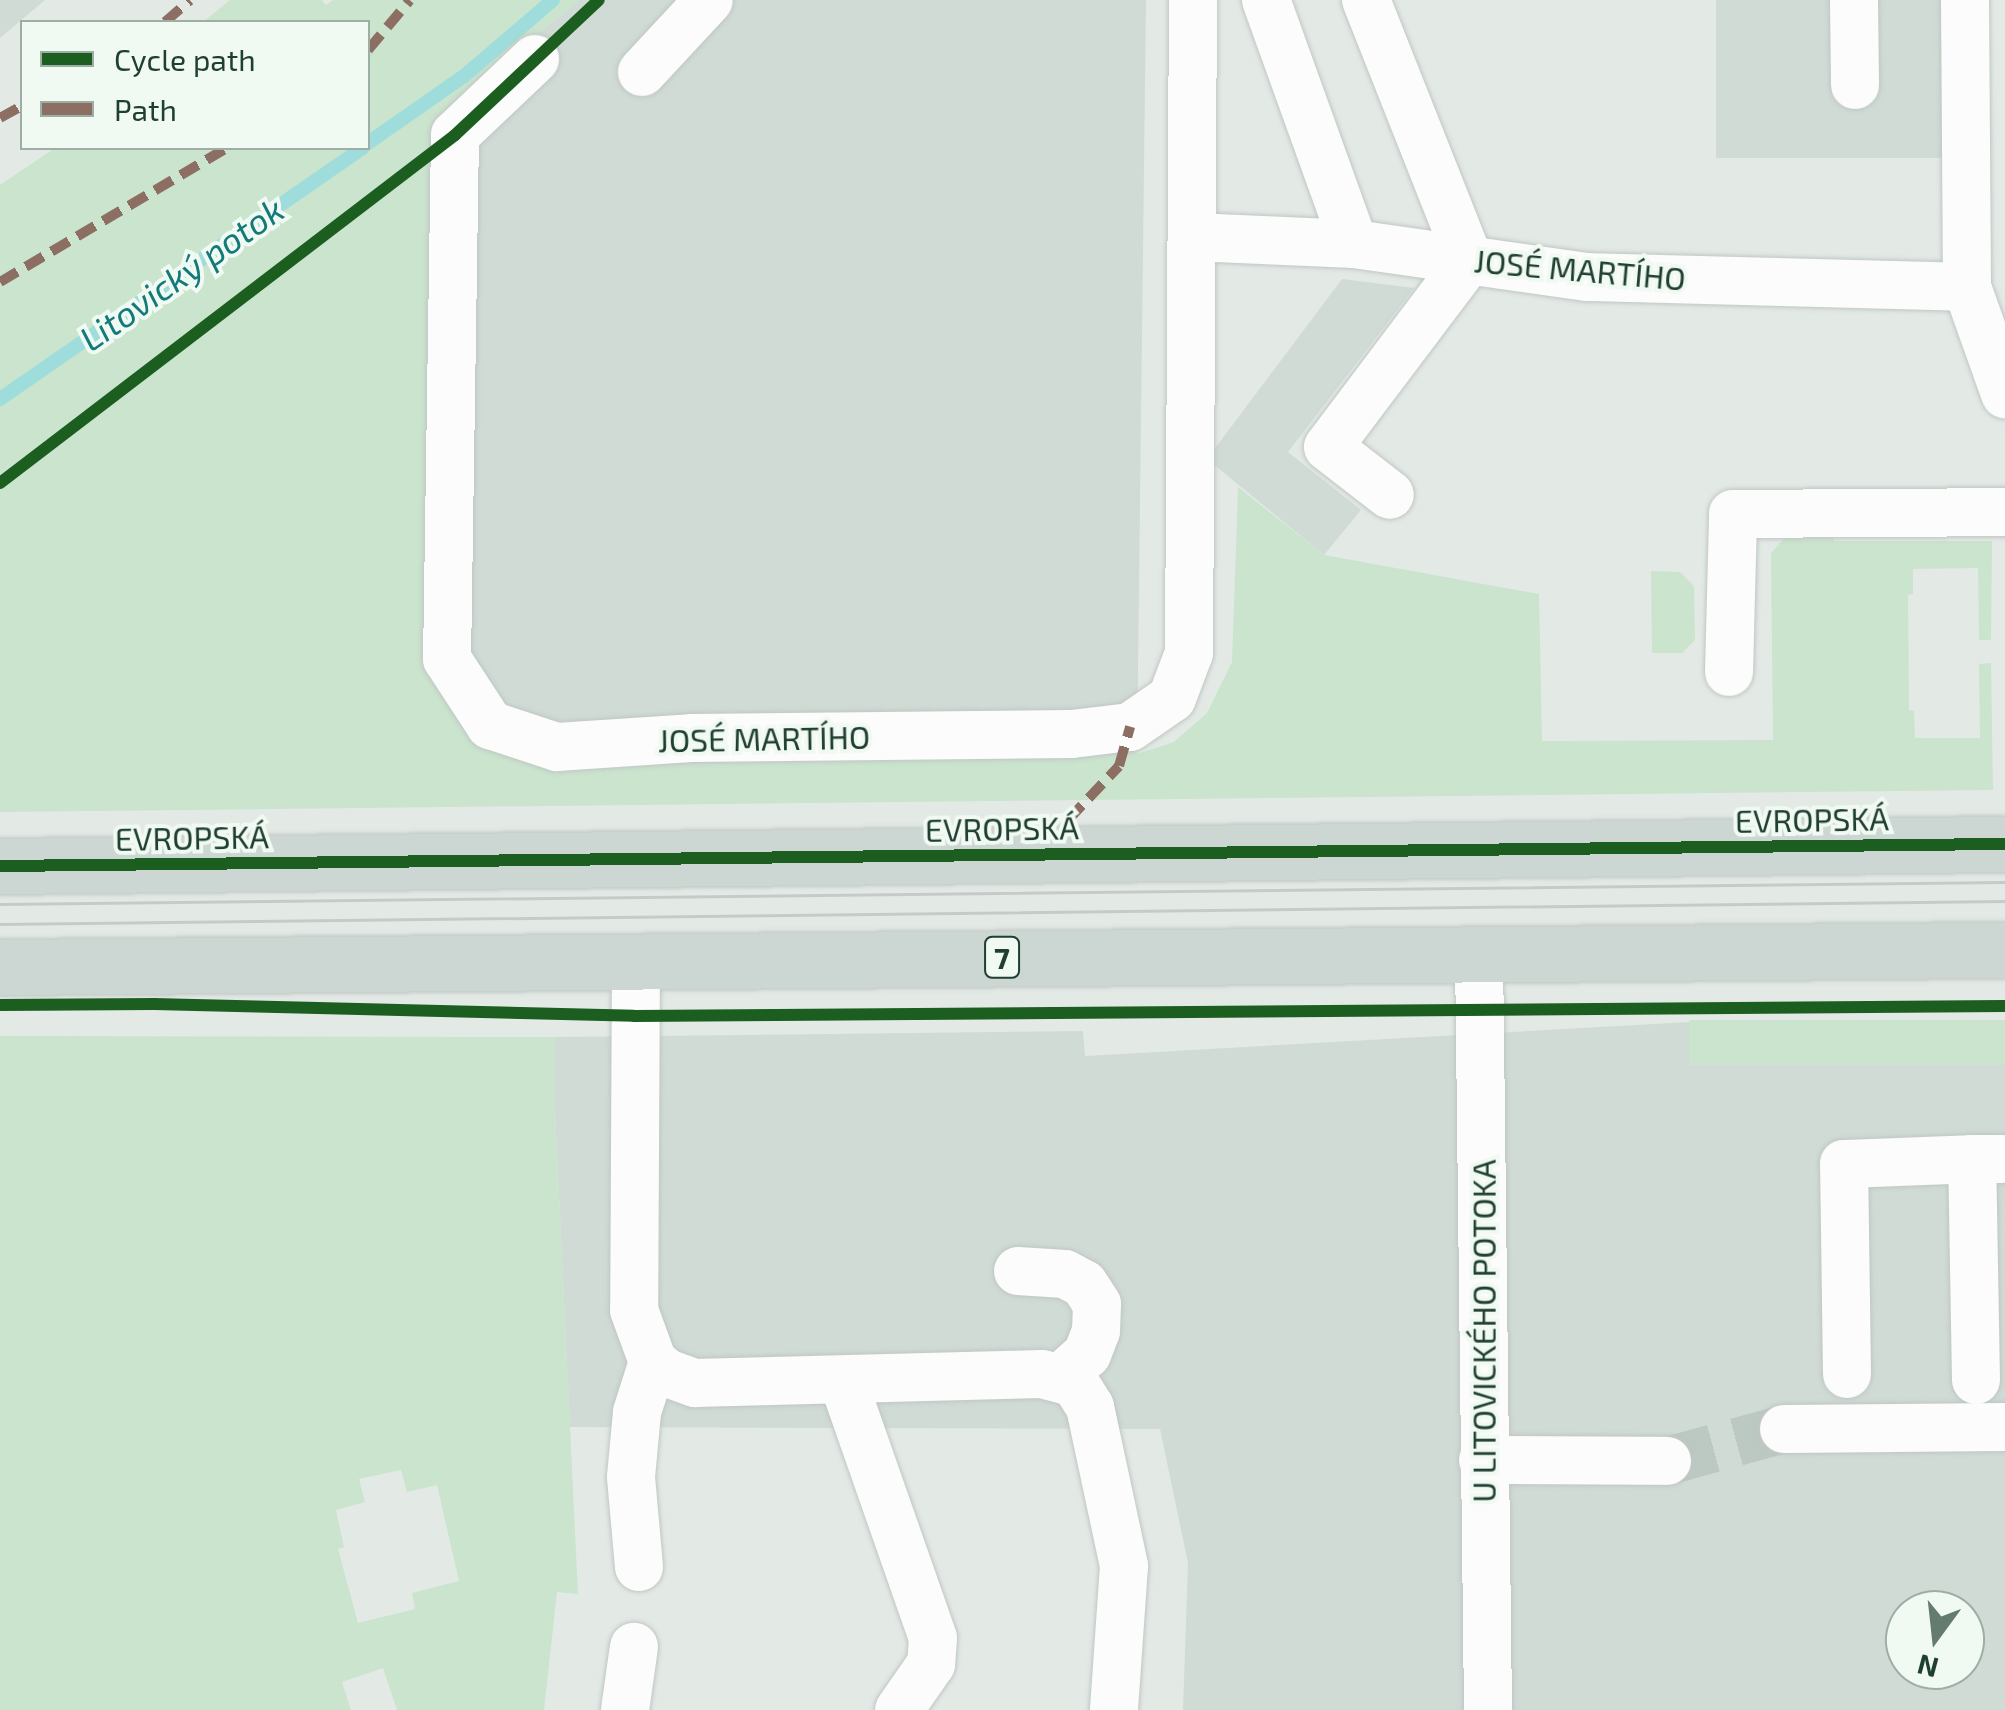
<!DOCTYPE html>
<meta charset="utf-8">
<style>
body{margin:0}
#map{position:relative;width:2005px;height:1710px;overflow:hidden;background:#e3eae6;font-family:"Exo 2",sans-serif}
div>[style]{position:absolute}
.built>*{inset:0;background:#d0dbd5;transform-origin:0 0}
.green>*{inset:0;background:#cae4ce;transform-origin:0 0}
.stream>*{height:14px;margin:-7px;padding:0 7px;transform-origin:7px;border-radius:7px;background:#9fdddc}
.minor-tunnel>*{height:48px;margin-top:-24px;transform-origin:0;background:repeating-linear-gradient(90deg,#bcc8c2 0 48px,transparent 0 72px)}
.roads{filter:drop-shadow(0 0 2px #c0c7c3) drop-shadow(0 0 2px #c0c7c3)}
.minor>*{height:48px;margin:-24px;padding:0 24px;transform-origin:24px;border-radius:24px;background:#fbfcfb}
.major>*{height:55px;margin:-27.5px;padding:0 27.5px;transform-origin:27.5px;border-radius:27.5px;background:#ccd6d2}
.tram>*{height:2.5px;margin:-1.25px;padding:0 1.25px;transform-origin:1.25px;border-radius:1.25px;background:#c6cbc9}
.quiet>*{height:10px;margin-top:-5px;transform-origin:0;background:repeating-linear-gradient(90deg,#8d6e63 0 20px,transparent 0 30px)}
.cycleway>*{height:12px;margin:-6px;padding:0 6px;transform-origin:6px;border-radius:6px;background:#1b5e20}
span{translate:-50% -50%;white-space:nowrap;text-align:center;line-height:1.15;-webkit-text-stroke:8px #f1f9f3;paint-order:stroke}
.shield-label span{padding:2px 8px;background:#f1f9f3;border:2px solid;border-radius:8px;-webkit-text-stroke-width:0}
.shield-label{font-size:30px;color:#1f3f31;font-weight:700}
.street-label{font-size:32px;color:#1f3f31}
.water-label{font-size:35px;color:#137a7a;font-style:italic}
.legend{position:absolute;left:20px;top:20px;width:350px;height:130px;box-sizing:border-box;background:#f1f9f3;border:2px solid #9dafa5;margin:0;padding:12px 18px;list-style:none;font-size:30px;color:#1f3f31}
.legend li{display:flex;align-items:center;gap:20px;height:50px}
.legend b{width:50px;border:2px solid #9dafa5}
.north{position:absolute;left:1885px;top:1590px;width:100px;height:100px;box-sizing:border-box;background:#f1f9f3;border:2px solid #9dafa5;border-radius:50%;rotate:195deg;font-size:28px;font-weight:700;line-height:40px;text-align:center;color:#1f3f31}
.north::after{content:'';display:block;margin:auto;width:35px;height:45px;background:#647b70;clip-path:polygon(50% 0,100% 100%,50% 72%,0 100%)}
</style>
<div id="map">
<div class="built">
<i style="clip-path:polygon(0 0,45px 0,0 38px)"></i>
<i style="clip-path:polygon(579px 0,1146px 0,1137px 754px,549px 768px,476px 740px,423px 668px,438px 116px)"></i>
<i style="left:1716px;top:0;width:231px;height:158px"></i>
<i style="clip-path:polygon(1342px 279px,1414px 288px,1288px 452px,1361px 510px,1324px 555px,1207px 459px)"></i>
<i style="clip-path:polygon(evenodd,2005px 1020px,2005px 1710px,1183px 1710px,1188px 1563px,1160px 1429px,570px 1427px,555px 1111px,555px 1037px,1083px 1031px,1085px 1056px,1689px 1022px,2005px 1020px,1905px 1610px,1965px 1610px,1965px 1670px,1905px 1670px,1905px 1610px)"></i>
</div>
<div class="green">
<i style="clip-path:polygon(230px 0,322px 0,326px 5px,333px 0,579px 0,438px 116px,423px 668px,476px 740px,549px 768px,1137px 754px,1174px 742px,1207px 713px,1232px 662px,1238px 487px,1324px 555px,1539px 594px,1542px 741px,1773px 740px,1771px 553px,1793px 529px,1833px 529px,1834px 541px,1992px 541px,1991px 640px,1979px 640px,1978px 568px,1913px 569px,1913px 594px,1908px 595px,1909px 710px,1914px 711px,1915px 738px,1980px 738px,1979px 664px,1991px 663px,1993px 790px,0 812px,0 185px,55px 148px,368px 148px,368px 22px,203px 22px)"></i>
<i style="clip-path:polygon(1651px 571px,1680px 572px,1694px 586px,1695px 640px,1682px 653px,1652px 653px)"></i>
<i style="left:2005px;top:1020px;width:45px;height:316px;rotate:90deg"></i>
<i style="clip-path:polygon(evenodd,0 1036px,555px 1037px,555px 1111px,578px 1594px,557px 1592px,544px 1710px,397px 1710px,383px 1668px,342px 1682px,351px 1710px,0 1710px,0 1036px,401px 1470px,407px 1492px,437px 1485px,459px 1581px,412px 1593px,415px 1609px,358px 1623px,338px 1549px,344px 1547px,336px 1510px,365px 1502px,359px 1479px,401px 1470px)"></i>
</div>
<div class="stream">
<i style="left:368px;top:143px;width:117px;rotate:-34.9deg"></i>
<i style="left:464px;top:76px;width:117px;rotate:-40.5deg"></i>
<i style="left:0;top:399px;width:441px;rotate:-34.7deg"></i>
</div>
<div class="minor-tunnel">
<i style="left:1667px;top:1461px;width:121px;rotate:-15.3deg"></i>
</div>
<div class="roads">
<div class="minor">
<i style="left:1266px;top:0;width:259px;rotate:70.2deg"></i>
<i style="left:1366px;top:0;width:280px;rotate:68.4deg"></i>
<i style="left:1469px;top:260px;width:234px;rotate:127deg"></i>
<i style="left:1328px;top:447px;width:78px;rotate:37.7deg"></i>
<i style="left:1854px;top:0;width:85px;rotate:89.3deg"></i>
<i style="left:1965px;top:0;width:287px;rotate:89.6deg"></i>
<i style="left:1967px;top:287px;width:114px;rotate:70.4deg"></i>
<i style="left:535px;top:59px;width:110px;rotate:136.5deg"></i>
<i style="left:455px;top:135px;width:524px;rotate:90.87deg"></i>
<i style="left:447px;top:659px;width:79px;rotate:56.9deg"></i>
<i style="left:490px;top:725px;width:71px;rotate:18.2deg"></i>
<i style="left:557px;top:747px;width:134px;rotate:-3.8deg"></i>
<i style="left:691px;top:738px;width:381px;rotate:-0.6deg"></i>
<i style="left:1072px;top:734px;width:58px;rotate:-6.9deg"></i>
<i style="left:1130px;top:727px;width:51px;rotate:-34.6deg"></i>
<i style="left:1172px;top:698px;width:48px;rotate:-69.3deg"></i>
<i style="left:1189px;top:653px;width:653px;rotate:-89.65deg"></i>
<i style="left:642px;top:72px;width:98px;rotate:-47.1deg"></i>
<i style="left:1193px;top:237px;width:161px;rotate:2.5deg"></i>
<i style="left:1354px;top:244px;width:235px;rotate:8.1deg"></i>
<i style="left:1587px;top:277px;width:380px;rotate:1.5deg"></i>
<i style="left:1729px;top:672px;width:158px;rotate:-88.5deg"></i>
<i style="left:1733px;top:514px;width:272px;rotate:-0.4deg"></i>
<i style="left:1479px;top:951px;width:759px;rotate:89.32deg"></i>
<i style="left:636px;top:961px;width:349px;rotate:90.3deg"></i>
<i style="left:634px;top:1310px;width:55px;rotate:69.9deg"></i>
<i style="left:653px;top:1362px;width:18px;rotate:38deg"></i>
<i style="left:667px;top:1373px;width:30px;rotate:20deg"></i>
<i style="left:695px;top:1383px;width:347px;rotate:-1.5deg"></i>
<i style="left:1042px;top:1374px;width:34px;rotate:15deg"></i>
<i style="left:1075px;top:1383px;width:28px;rotate:58deg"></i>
<i style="left:1090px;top:1407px;width:163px;rotate:77.9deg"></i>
<i style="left:1124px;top:1566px;width:144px;rotate:94deg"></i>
<i style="left:1018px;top:1271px;width:47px;rotate:3.7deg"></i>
<i style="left:1065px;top:1274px;width:21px;rotate:28deg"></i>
<i style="left:1084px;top:1284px;width:24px;rotate:57deg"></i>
<i style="left:1097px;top:1304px;width:27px;rotate:92deg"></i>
<i style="left:1096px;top:1331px;width:25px;rotate:111deg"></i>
<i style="left:1087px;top:1354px;width:36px;rotate:138deg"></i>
<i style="left:1847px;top:1374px;width:210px;rotate:-90.8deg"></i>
<i style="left:1844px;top:1164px;width:128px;rotate:-2.2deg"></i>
<i style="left:1976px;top:1380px;width:221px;rotate:-91deg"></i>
<i style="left:1972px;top:1159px;width:30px"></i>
<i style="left:843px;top:1381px;width:272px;rotate:70.7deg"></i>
<i style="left:933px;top:1638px;width:26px;rotate:94deg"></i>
<i style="left:931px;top:1664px;width:56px;rotate:124.8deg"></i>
<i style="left:1784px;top:1429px;width:221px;rotate:-0.5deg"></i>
<i style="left:1483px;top:1460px;width:184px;rotate:0.3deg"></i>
<i style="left:639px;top:1567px;width:90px;rotate:-95.1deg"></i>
<i style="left:631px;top:1477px;width:65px;rotate:-84.7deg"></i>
<i style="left:637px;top:1412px;width:52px;rotate:-72.3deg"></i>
<i style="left:625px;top:1710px;width:64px;rotate:-81.9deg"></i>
</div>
<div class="major">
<i style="left:0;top:866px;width:2005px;rotate:-0.63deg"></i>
<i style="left:0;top:967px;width:2005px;rotate:-0.49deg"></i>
</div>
</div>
<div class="tram">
<i style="left:0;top:904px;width:2005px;rotate:-0.63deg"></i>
<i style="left:0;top:924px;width:2005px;rotate:-0.66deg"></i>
</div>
<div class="quiet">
<i style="left:165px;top:22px;width:33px;rotate:-41deg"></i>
<i style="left:368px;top:50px;width:65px;rotate:-50deg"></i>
<i style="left:0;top:118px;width:25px;rotate:-29deg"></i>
<i style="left:0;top:282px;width:264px;rotate:-30.6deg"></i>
<i style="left:1068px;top:820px;width:74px;rotate:-46.6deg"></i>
<i style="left:1119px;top:766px;width:41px;rotate:-74.2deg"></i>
</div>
<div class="cycleway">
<i style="left:0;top:483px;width:573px;rotate:-37.41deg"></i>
<i style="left:455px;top:135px;width:197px;rotate:-43.2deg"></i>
<i style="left:0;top:866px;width:2005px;rotate:-0.63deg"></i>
<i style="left:0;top:1005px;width:154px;rotate:-0.4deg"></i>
<i style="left:154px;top:1004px;width:480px;rotate:1.4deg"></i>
<i style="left:634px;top:1016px;width:1371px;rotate:-0.42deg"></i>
</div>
<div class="shield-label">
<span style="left:1002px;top:957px">7</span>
</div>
<div class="street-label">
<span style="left:1580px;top:269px;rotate:5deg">JOSÉ MARTÍHO</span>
<span style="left:764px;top:738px;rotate:-1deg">JOSÉ MARTÍHO</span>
<span style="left:1812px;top:819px;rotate:-1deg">EVROPSKÁ</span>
<span style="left:1002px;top:828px;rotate:-1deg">EVROPSKÁ</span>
<span style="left:192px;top:837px;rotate:-1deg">EVROPSKÁ</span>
<span style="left:1483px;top:1331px;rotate:-90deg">U LITOVICKÉHO POTOKA</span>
</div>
<div class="water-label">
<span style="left:181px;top:273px;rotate:-35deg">Litovický potok</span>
</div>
<ul class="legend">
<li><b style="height:12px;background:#1b5e20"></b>Cycle path</li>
<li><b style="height:12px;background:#8d6e63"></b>Path</li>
</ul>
<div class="north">N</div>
</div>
